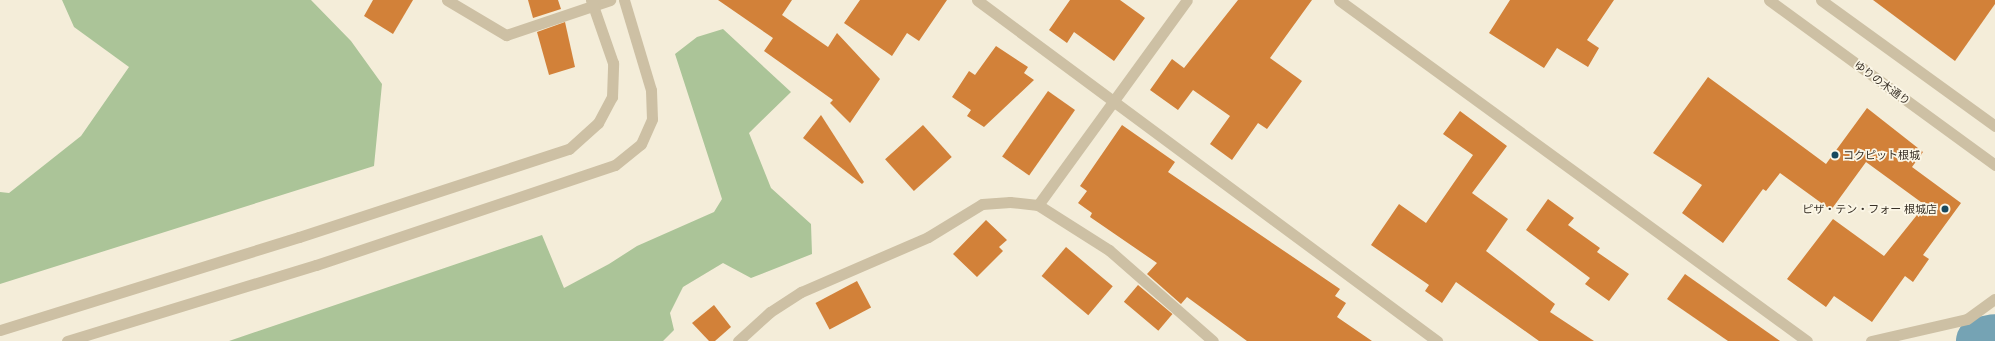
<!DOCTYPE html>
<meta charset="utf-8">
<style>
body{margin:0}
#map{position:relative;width:1995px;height:341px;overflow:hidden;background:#f4edd9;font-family:"Noto Sans","Noto Sans JP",sans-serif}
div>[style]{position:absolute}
.green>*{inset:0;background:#abc498}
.river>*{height:48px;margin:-24px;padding:0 24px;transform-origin:24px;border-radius:24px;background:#75a3b4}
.building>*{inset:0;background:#d28139;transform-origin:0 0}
.minor>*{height:11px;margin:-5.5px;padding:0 5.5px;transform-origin:5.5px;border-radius:5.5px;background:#cdc0a4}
.tertiary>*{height:11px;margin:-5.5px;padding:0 5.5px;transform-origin:5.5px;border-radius:5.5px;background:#cdc0a4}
.dots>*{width:11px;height:11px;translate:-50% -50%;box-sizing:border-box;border:2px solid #fbf6e6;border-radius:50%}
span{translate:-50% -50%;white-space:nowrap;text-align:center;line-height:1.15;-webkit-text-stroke:3.5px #fbf6e6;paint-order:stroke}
.street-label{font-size:11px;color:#383026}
.poi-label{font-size:11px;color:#383026}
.left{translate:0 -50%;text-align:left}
.right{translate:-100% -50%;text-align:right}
</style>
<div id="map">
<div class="green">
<i style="clip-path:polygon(62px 0,311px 0,351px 41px,382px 84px,374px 166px,0 284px,0 192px,9px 193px,81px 136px,129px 67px,74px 27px)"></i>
<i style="clip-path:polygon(723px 29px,791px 92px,749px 133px,771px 188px,811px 224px,812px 254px,751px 278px,723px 263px,683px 287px,670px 313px,674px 330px,663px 341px,229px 341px,542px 235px,564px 288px,609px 264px,637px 246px,714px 212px,722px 199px,675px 54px,697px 37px)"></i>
</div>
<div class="river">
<i style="left:1980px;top:341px;width:15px;rotate:-11deg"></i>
</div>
<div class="building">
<i style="clip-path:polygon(373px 0,413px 0,393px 34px,364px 16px)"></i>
<i style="clip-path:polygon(528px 0,558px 0,561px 9px,533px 18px)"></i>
<i style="clip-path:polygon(718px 0,792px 0,782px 15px,828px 47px,837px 33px,880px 79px,850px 123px,830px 103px,833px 100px,764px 51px,773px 38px)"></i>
<i style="clip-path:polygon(860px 0,947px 0,919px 41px,907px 33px,892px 56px,844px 23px)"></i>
<i style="clip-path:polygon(1070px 0,1120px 0,1145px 18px,1114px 61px,1074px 32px,1067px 43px,1049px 30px)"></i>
<i style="clip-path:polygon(1238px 0,1312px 0,1270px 58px,1302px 81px,1267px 129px,1258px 123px,1232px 160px,1210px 144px,1230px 116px,1193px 90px,1178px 110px,1150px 90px,1172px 59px,1184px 68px)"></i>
<i style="clip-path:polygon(1510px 0,1614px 0,1587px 40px,1599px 48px,1588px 67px,1557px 48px,1544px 68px,1489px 33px)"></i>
<i style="clip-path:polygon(1873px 0,1995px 0,1995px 4px,1955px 61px)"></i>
<i style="clip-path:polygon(565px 22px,575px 67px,549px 75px,537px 32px)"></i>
<i style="clip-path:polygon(996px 46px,1028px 67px,1024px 73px,1034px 80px,984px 127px,967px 116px,971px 110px,952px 97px,969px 71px,975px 75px)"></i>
<i style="clip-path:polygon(1708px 77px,1826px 164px,1867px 108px,1923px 152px,1912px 167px,1961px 203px,1923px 255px,1929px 259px,1913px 282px,1905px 276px,1872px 322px,1834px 296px,1826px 307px,1787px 279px,1833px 219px,1884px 256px,1925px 205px,1866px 162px,1831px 210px,1780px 173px,1766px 191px,1763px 189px,1723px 243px,1682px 213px,1702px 185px,1653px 153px)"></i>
<i style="left:1048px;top:91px;width:33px;height:80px;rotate:35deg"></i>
<i style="clip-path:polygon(1460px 111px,1507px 146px,1472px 193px,1508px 219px,1486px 251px,1555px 304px,1550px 312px,1594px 341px,1539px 341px,1456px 282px,1442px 303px,1425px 291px,1429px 285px,1371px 245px,1399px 204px,1426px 223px,1473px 155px,1443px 134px)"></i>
<i style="clip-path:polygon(821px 115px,864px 182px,862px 184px,803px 138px)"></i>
<i style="left:923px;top:125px;width:43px;height:51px;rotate:48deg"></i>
<i style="clip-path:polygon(1122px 125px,1175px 162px,1168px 172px,1340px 289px,1335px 296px,1346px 303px,1337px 317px,1372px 341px,1247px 341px,1187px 297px,1181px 304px,1147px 274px,1157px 263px,1090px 217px,1092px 213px,1078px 203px,1087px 191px,1080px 186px)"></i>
<i style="clip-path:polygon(1548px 199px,1574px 218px,1568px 225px,1600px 248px,1597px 252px,1629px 274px,1609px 301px,1585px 284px,1590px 278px,1526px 230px)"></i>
<i style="clip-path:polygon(986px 220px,1007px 240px,999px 247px,1003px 251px,977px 277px,953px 254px)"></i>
<i style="left:1066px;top:247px;width:61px;height:38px;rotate:40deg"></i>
<i style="clip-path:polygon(1685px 274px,1780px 341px,1728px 341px,1667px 299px)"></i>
<i style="left:857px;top:281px;width:30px;height:47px;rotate:62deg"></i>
<i style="left:1138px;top:285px;width:45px;height:22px;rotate:40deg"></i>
<i style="clip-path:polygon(714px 305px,731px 327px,715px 341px,709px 341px,692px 323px)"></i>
</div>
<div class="minor">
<i style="left:447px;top:0;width:69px;rotate:30.7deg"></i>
<i style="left:506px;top:35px;width:110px;rotate:-18.6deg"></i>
<i style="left:977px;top:0;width:573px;rotate:36.55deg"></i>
<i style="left:1339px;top:0;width:579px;rotate:36.08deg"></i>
<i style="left:1038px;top:205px;width:253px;rotate:-54deg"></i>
<i style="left:738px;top:341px;width:43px;rotate:-42.2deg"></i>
<i style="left:770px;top:312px;width:37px;rotate:-33deg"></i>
<i style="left:801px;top:292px;width:138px;rotate:-23.4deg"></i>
<i style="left:928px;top:237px;width:63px;rotate:-31.4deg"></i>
<i style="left:982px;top:204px;width:28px;rotate:-4deg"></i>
<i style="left:1010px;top:202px;width:28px;rotate:6deg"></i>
<i style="left:1038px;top:205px;width:84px;rotate:32.4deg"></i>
<i style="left:1109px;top:250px;width:138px;rotate:41.2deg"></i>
<i style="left:1871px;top:341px;width:98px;rotate:-12.9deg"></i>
<i style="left:1967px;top:319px;width:34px;rotate:-36deg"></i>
</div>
<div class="tertiary">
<i style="left:1769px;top:0;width:280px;rotate:36.1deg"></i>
<i style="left:1821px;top:0;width:215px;rotate:35.9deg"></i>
<i style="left:0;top:330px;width:313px;rotate:-17.3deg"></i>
<i style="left:299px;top:237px;width:284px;rotate:-18.1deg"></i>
<i style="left:569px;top:149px;width:39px;rotate:-42deg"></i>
<i style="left:598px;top:123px;width:30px;rotate:-62deg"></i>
<i style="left:612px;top:97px;width:34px;rotate:-88deg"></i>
<i style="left:613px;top:63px;width:67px;rotate:-109.2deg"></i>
<i style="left:67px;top:341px;width:260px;rotate:-17deg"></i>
<i style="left:316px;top:265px;width:315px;rotate:-18.5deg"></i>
<i style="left:615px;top:165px;width:33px;rotate:-39deg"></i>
<i style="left:641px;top:144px;width:27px;rotate:-66deg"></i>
<i style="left:652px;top:119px;width:29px;rotate:-92deg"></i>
<i style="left:651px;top:90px;width:94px;rotate:-106.7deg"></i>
</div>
<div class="dots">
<i style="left:1835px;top:155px;background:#18495e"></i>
<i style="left:1945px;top:209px;background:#18495e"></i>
</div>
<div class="street-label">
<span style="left:1882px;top:83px;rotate:36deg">ゆりの木通り</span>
</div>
<div class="poi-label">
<span class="left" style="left:1843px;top:155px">コクピット根城</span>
<span class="right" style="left:1937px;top:209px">ピザ・テン・フォー 根城店</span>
</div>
</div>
